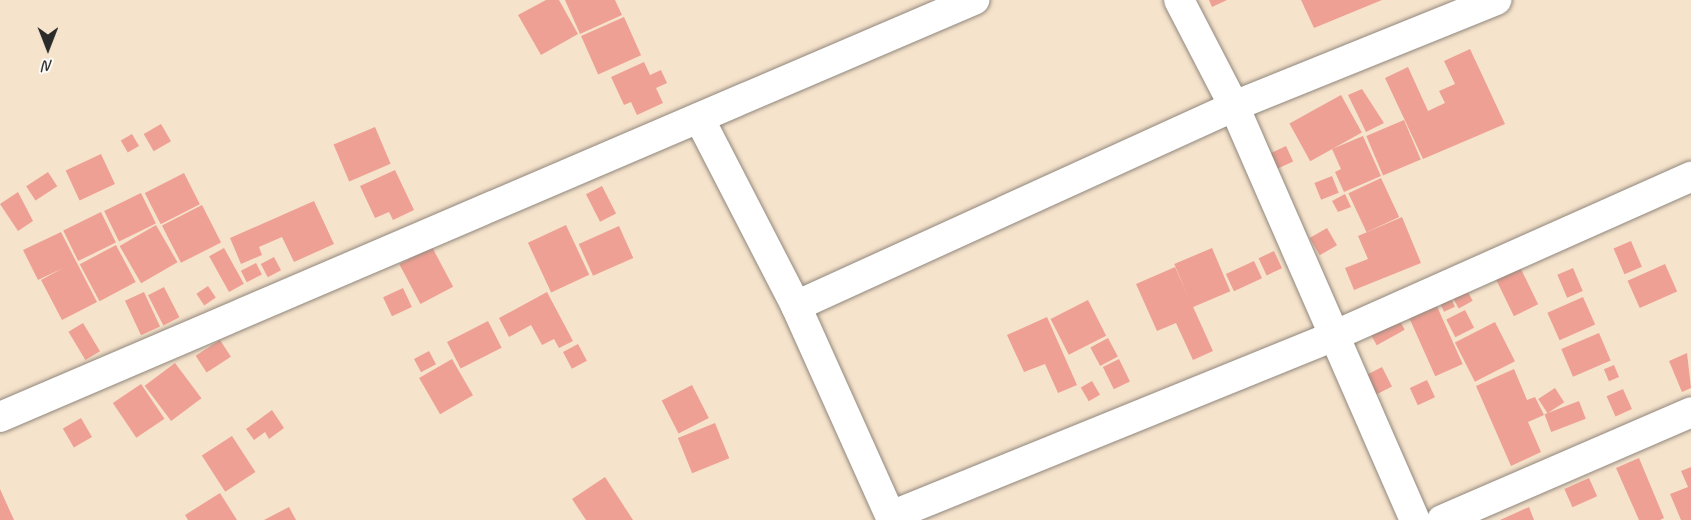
<!DOCTYPE html>
<style>
body{margin:0}
#map{position:relative;width:1691px;height:520px;overflow:hidden;background:#f6e3cc;font-family:Caveat,sans-serif}
div>[style]{position:absolute}
.building>*{inset:0;background:#efa094;transform-origin:0 0}
.roads{filter:drop-shadow(0 0 2px #90877c) drop-shadow(0 0 2px #90877c)}
.minor>*{height:30px;margin:-15px;padding:0 15px;transform-origin:15px;border-radius:15px;background:#fff}
span{translate:-50% -50%;white-space:nowrap;text-align:center;line-height:1.15;-webkit-text-stroke:4.5px #fdfcf7;paint-order:stroke}
.north{position:absolute;left:18px;top:18px;width:60px;height:60px;-webkit-text-stroke:4px #fdfcf7;paint-order:stroke;rotate:180deg;font-size:16px;font-weight:700;line-height:24px;text-align:center;color:#2b2b2b}
.north::after{content:'';display:block;margin:auto;width:21px;height:27px;background:#2b2b2b;clip-path:polygon(50% 0,100% 100%,50% 72%,0 100%)}
</style>
<div id="map">
<div class="building">
<i style="clip-path:polygon(546px 0,559px 0,578px 34px,541px 55px,518px 15px)"></i>
<i style="clip-path:polygon(565px 0,615px 0,622px 15px,580px 34px)"></i>
<i style="clip-path:polygon(1209px 0,1227px 0,1212px 7px)"></i>
<i style="clip-path:polygon(1301px 0,1382px 0,1314px 28px)"></i>
<i style="left:624px;top:17px;width:42px;height:47px;rotate:66deg"></i>
<i style="clip-path:polygon(1470px 49px,1505px 124px,1423px 159px,1385px 78px,1408px 67px,1428px 111px,1445px 103px,1439px 91px,1455px 84px,1444px 61px)"></i>
<i style="clip-path:polygon(644px 62px,650px 75px,661px 70px,667px 83px,656px 88px,663px 103px,637px 115px,631px 102px,624px 105px,611px 77px)"></i>
<i style="clip-path:polygon(1362px 89px,1384px 123px,1366px 132px,1348px 95px)"></i>
<i style="left:1341px;top:95px;width:43px;height:59px;rotate:61deg"></i>
<i style="left:1404px;top:120px;width:43px;height:41px;rotate:67deg"></i>
<i style="left:161px;top:124px;width:20px;height:20px;rotate:60deg"></i>
<i style="left:375px;top:127px;width:40px;height:45px;rotate:67deg"></i>
<i style="left:132px;top:134px;width:14px;height:13px;rotate:60deg"></i>
<i style="clip-path:polygon(1363px 136px,1381px 176px,1344px 192px,1335px 172px,1341px 169px,1332px 149px)"></i>
<i style="left:1286px;top:146px;width:17px;height:17px;rotate:65deg"></i>
<i style="left:101px;top:154px;width:33px;height:39px;rotate:65deg"></i>
<i style="clip-path:polygon(395px 170px,414px 210px,393px 220px,389px 212px,375px 218px,360px 186px)"></i>
<i style="left:48px;top:172px;width:17px;height:26px;rotate:57deg"></i>
<i style="left:184px;top:173px;width:35px;height:44px;rotate:63deg"></i>
<i style="left:1332px;top:176px;width:18px;height:19px;rotate:68deg"></i>
<i style="left:1381px;top:178px;width:43px;height:36px;rotate:65deg"></i>
<i style="left:602px;top:186px;width:31px;height:18px;rotate:63deg"></i>
<i style="clip-path:polygon(18px 192px,33px 221px,18px 231px,0 204px)"></i>
<i style="left:141px;top:193px;width:34px;height:41px;rotate:64deg"></i>
<i style="clip-path:polygon(1345px 194px,1351px 207px,1338px 212px,1332px 201px)"></i>
<i style="clip-path:polygon(314px 201px,334px 244px,294px 262px,282px 237px,259px 247px,262px 255px,241px 264px,230px 238px)"></i>
<i style="left:202px;top:205px;width:42px;height:45px;rotate:63deg"></i>
<i style="left:101px;top:212px;width:34px;height:42px;rotate:64deg"></i>
<i style="clip-path:polygon(1402px 217px,1421px 263px,1354px 290px,1345px 268px,1368px 259px,1358px 236px)"></i>
<i style="left:156px;top:225px;width:43px;height:42px;rotate:60deg"></i>
<i style="left:566px;top:225px;width:55px;height:42px;rotate:65deg"></i>
<i style="left:619px;top:226px;width:35px;height:44px;rotate:66deg"></i>
<i style="left:1327px;top:228px;width:20px;height:20px;rotate:60deg"></i>
<i style="clip-path:polygon(61px 232px,97px 302px,62px 320px,41px 280px,63px 268px,38px 280px,23px 250px)"></i>
<i style="left:1631px;top:241px;width:28px;height:19px;rotate:67deg"></i>
<i style="left:116px;top:245px;width:42px;height:41px;rotate:62deg"></i>
<i style="left:432px;top:247px;width:45px;height:37px;rotate:62deg"></i>
<i style="left:224px;top:248px;width:41px;height:17px;rotate:61deg"></i>
<i style="left:1212px;top:248px;width:47px;height:41px;rotate:67deg"></i>
<i style="left:1274px;top:251px;width:19px;height:17px;rotate:65deg"></i>
<i style="left:274px;top:257px;width:15px;height:15px;rotate:62deg"></i>
<i style="left:1254px;top:261px;width:19px;height:31px;rotate:65deg"></i>
<i style="left:256px;top:263px;width:13px;height:17px;rotate:63deg"></i>
<i style="left:1518px;top:263px;width:46px;height:27px;rotate:64deg"></i>
<i style="left:1665px;top:264px;width:30px;height:41px;rotate:66deg"></i>
<i style="clip-path:polygon(1175px 267px,1213px 351px,1193px 360px,1176px 323px,1157px 331px,1136px 284px)"></i>
<i style="left:1573px;top:268px;width:25px;height:17px;rotate:67deg"></i>
<i style="left:1464px;top:285px;width:18px;height:16px;rotate:61deg"></i>
<i style="left:208px;top:286px;width:14px;height:14px;rotate:56deg"></i>
<i style="left:164px;top:287px;width:34px;height:18px;rotate:63deg"></i>
<i style="left:403px;top:288px;width:21px;height:22px;rotate:65deg"></i>
<i style="left:144px;top:292px;width:38px;height:21px;rotate:65deg"></i>
<i style="clip-path:polygon(547px 292px,573px 341px,559px 348px,554px 339px,542px 345px,531px 325px,509px 337px,499px 318px)"></i>
<i style="left:1449px;top:294px;width:14px;height:12px;rotate:65deg"></i>
<i style="left:1583px;top:297px;width:30px;height:39px;rotate:66deg"></i>
<i style="left:1088px;top:300px;width:40px;height:42px;rotate:63deg"></i>
<i style="left:1435px;top:302px;width:68px;height:30px;rotate:66deg"></i>
<i style="left:1465px;top:310px;width:20px;height:21px;rotate:63deg"></i>
<i style="left:1396px;top:314px;width:18px;height:32px;rotate:61deg"></i>
<i style="clip-path:polygon(1047px 317px,1077px 385px,1058px 393px,1045px 364px,1024px 372px,1007px 335px)"></i>
<i style="left:488px;top:321px;width:30px;height:46px;rotate:63deg"></i>
<i style="left:1495px;top:322px;width:44px;height:45px;rotate:63deg"></i>
<i style="left:83px;top:323px;width:33px;height:17px;rotate:59deg"></i>
<i style="left:1599px;top:333px;width:30px;height:41px;rotate:67deg"></i>
<i style="left:1108px;top:338px;width:21px;height:20px;rotate:62deg"></i>
<i style="left:220px;top:340px;width:20px;height:29px;rotate:57deg"></i>
<i style="left:578px;top:344px;width:19px;height:17px;rotate:62deg"></i>
<i style="left:429px;top:351px;width:15px;height:17px;rotate:62deg"></i>
<i style="clip-path:polygon(1687px 353px,1691px 388px,1682px 392px,1669px 361px)"></i>
<i style="left:452px;top:359px;width:42px;height:38px;rotate:60deg"></i>
<i style="left:1119px;top:359px;width:25px;height:18px;rotate:64deg"></i>
<i style="left:175px;top:363px;width:44px;height:38px;rotate:53deg"></i>
<i style="left:1614px;top:365px;width:13px;height:11px;rotate:67deg"></i>
<i style="left:1382px;top:367px;width:22px;height:22px;rotate:63deg"></i>
<i style="clip-path:polygon(1514px 369px,1527px 400px,1535px 397px,1544px 415px,1528px 422px,1541px 452px,1511px 466px,1476px 386px)"></i>
<i style="left:1427px;top:380px;width:19px;height:19px;rotate:65deg"></i>
<i style="left:1092px;top:381px;width:16px;height:13px;rotate:60deg"></i>
<i style="left:141px;top:384px;width:42px;height:34px;rotate:56deg"></i>
<i style="left:692px;top:385px;width:37px;height:34px;rotate:63deg"></i>
<i style="left:1555px;top:388px;width:17px;height:20px;rotate:57deg"></i>
<i style="left:1623px;top:389px;width:22px;height:18px;rotate:66deg"></i>
<i style="left:1579px;top:401px;width:19px;height:37px;rotate:69deg"></i>
<i style="clip-path:polygon(272px 410px,284px 428px,269px 439px,265px 432px,254px 440px,246px 429px)"></i>
<i style="left:81px;top:418px;width:22px;height:21px;rotate:60deg"></i>
<i style="left:715px;top:423px;width:38px;height:40px;rotate:68deg"></i>
<i style="left:232px;top:436px;width:43px;height:36px;rotate:57deg"></i>
<i style="clip-path:polygon(1639px 458px,1664px 518px,1660px 520px,1639px 520px,1616px 468px)"></i>
<i style="clip-path:polygon(1691px 467px,1691px 520px,1681px 520px,1670px 494px,1688px 487px,1681px 471px)"></i>
<i style="clip-path:polygon(605px 477px,633px 520px,586px 520px,572px 499px)"></i>
<i style="left:1589px;top:478px;width:20px;height:27px;rotate:66deg"></i>
<i style="clip-path:polygon(0 489px,14px 520px,0 520px)"></i>
<i style="clip-path:polygon(220px 493px,237px 520px,188px 520px,185px 515px)"></i>
<i style="clip-path:polygon(289px 507px,296px 520px,264px 520px)"></i>
<i style="clip-path:polygon(1529px 507px,1534px 520px,1500px 520px)"></i>
</div>
<div class="roads">
<div class="minor">
<i style="left:1179px;top:0;width:119px;rotate:62.6deg"></i>
<i style="left:1234px;top:106px;width:452px;rotate:66.4deg"></i>
<i style="left:699px;top:118px;width:212px;rotate:62.7deg"></i>
<i style="left:796px;top:306px;width:235px;rotate:65.8deg"></i>
<i style="left:796px;top:306px;width:482px;rotate:-24.5deg"></i>
<i style="left:1234px;top:106px;width:283px;rotate:-22deg"></i>
<i style="left:0;top:417px;width:1060px;rotate:-23.18deg"></i>
<i style="left:891px;top:516px;width:475px;rotate:-22.1deg"></i>
<i style="left:1331px;top:337px;width:394px;rotate:-24deg"></i>
<i style="left:1442px;top:520px;width:271px;rotate:-23.4deg"></i>
</div>
</div>
<div class="north">N</div>
</div>
